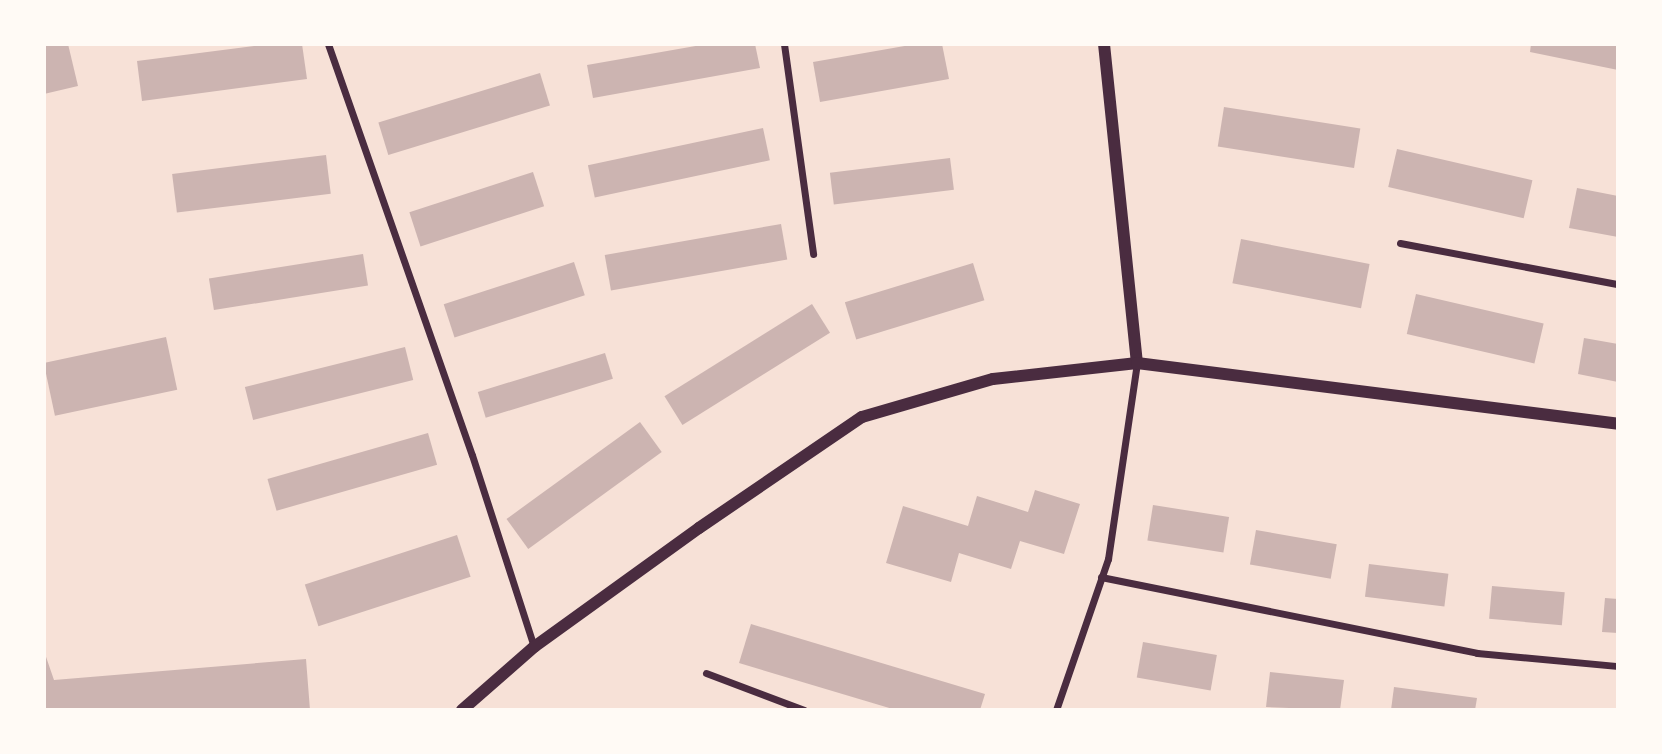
<!DOCTYPE html>
<style>
body{margin:0}
#map{position:relative;width:1662px;height:754px;overflow:hidden;background:#f7e1d7;font-family:"Libre Baskerville",serif}
div>[style]{position:absolute}
.building>*{inset:0;background:#ccb4b1;transform-origin:0 0}
.minor>*{height:7px;margin:-3.5px;padding:0 3.5px;transform-origin:3.5px;border-radius:3.5px;background:#4a2c40}
.tertiary>*{height:12px;margin:-6px;padding:0 6px;transform-origin:6px;border-radius:6px;background:#4a2c40}
span{translate:-50% -50%;white-space:nowrap;text-align:center;line-height:1.15;-webkit-text-stroke:7px #fffaf5;paint-order:stroke}
.frame{position:absolute;inset:0;border:46px solid #fffaf5;pointer-events:none}
</style>
<div id="map">
<div class="building">
<i style="clip-path:polygon(44px 44px,68px 44px,78px 86px,44px 94px)"></i>
<i style="clip-path:polygon(270px 44px,302px 44px,307px 79px,142px 101px,137px 61px)"></i>
<i style="clip-path:polygon(707px 44px,755px 44px,760px 68px,593px 98px,587px 65px)"></i>
<i style="clip-path:polygon(916px 44px,942px 44px,949px 79px,820px 102px,813px 62px)"></i>
<i style="clip-path:polygon(1531px 44px,1618px 44px,1618px 70px,1530px 52px)"></i>
<i style="left:540px;top:73px;width:34px;height:169px;rotate:73deg"></i>
<i style="left:1224px;top:107px;width:138px;height:40px;rotate:9deg"></i>
<i style="left:763px;top:128px;width:33px;height:179px;rotate:78deg"></i>
<i style="left:1397px;top:149px;width:139px;height:39px;rotate:13deg"></i>
<i style="left:326px;top:155px;width:39px;height:155px;rotate:83deg"></i>
<i style="left:950px;top:158px;width:32px;height:121px;rotate:83deg"></i>
<i style="left:533px;top:172px;width:36px;height:130px;rotate:72deg"></i>
<i style="clip-path:polygon(1577px 188px,1618px 196px,1618px 237px,1569px 228px)"></i>
<i style="left:781px;top:224px;width:36px;height:179px;rotate:80deg"></i>
<i style="left:1241px;top:239px;width:131px;height:45px;rotate:11deg"></i>
<i style="left:363px;top:254px;width:32px;height:156px;rotate:81deg"></i>
<i style="left:574px;top:262px;width:35px;height:137px;rotate:72deg"></i>
<i style="left:973px;top:263px;width:39px;height:134px;rotate:73deg"></i>
<i style="left:1416px;top:294px;width:131px;height:41px;rotate:13deg"></i>
<i style="left:812px;top:304px;width:34px;height:174px;rotate:58deg"></i>
<i style="left:166px;top:337px;width:54px;height:125px;rotate:78deg"></i>
<i style="clip-path:polygon(1584px 338px,1618px 344px,1618px 382px,1578px 374px)"></i>
<i style="left:405px;top:347px;width:34px;height:165px;rotate:76deg"></i>
<i style="left:605px;top:353px;width:27px;height:133px;rotate:73deg"></i>
<i style="left:640px;top:422px;width:37px;height:165px;rotate:54deg"></i>
<i style="left:428px;top:433px;width:33px;height:167px;rotate:74deg"></i>
<i style="clip-path:polygon(1035px 490px,1080px 504px,1064px 554px,1020px 541px,1011px 569px,959px 553px,951px 582px,886px 563px,903px 506px,968px 526px,977px 496px,1028px 512px)"></i>
<i style="left:1153px;top:505px;width:77px;height:36px;rotate:9deg"></i>
<i style="left:1256px;top:530px;width:82px;height:35px;rotate:10deg"></i>
<i style="left:457px;top:535px;width:44px;height:160px;rotate:72deg"></i>
<i style="left:1369px;top:564px;width:80px;height:33px;rotate:7deg"></i>
<i style="left:1492px;top:586px;width:73px;height:33px;rotate:5deg"></i>
<i style="clip-path:polygon(1605px 598px,1618px 599px,1618px 633px,1602px 632px)"></i>
<i style="clip-path:polygon(751px 624px,985px 694px,980px 710px,896px 710px,739px 663px)"></i>
<i style="left:1143px;top:642px;width:75px;height:36px;rotate:10deg"></i>
<i style="clip-path:polygon(44px 651px,54px 680px,306px 659px,310px 710px,44px 710px)"></i>
<i style="clip-path:polygon(1270px 672px,1344px 680px,1340px 710px,1266px 707px)"></i>
<i style="clip-path:polygon(1394px 687px,1477px 698px,1475px 710px,1391px 710px)"></i>
</div>
<div class="minor">
<i style="left:328px;top:44px;width:435px;rotate:70.7deg"></i>
<i style="left:472px;top:455px;width:202px;rotate:72.1deg"></i>
<i style="left:784px;top:44px;width:212px;rotate:82.1deg"></i>
<i style="left:1400px;top:243px;width:222px;rotate:10.7deg"></i>
<i style="left:1101px;top:577px;width:384px;rotate:11.4deg"></i>
<i style="left:1477px;top:653px;width:142px;rotate:5.3deg"></i>
<i style="left:706px;top:673px;width:105px;rotate:20.7deg"></i>
<i style="left:1056px;top:710px;width:160px;rotate:-71deg"></i>
<i style="left:1108px;top:559px;width:198px;rotate:-81.6deg"></i>
</div>
<div class="tertiary">
<i style="left:1104px;top:44px;width:321px;rotate:84.1deg"></i>
<i style="left:462px;top:710px;width:96px;rotate:-41.2deg"></i>
<i style="left:534px;top:647px;width:203px;rotate:-35.8deg"></i>
<i style="left:699px;top:528px;width:197px;rotate:-34.3deg"></i>
<i style="left:862px;top:417px;width:136px;rotate:-16.2deg"></i>
<i style="left:993px;top:379px;width:145px;rotate:-6.3deg"></i>
<i style="left:1137px;top:363px;width:485px;rotate:7.2deg"></i>
</div>
<div class="frame"></div>
</div>
